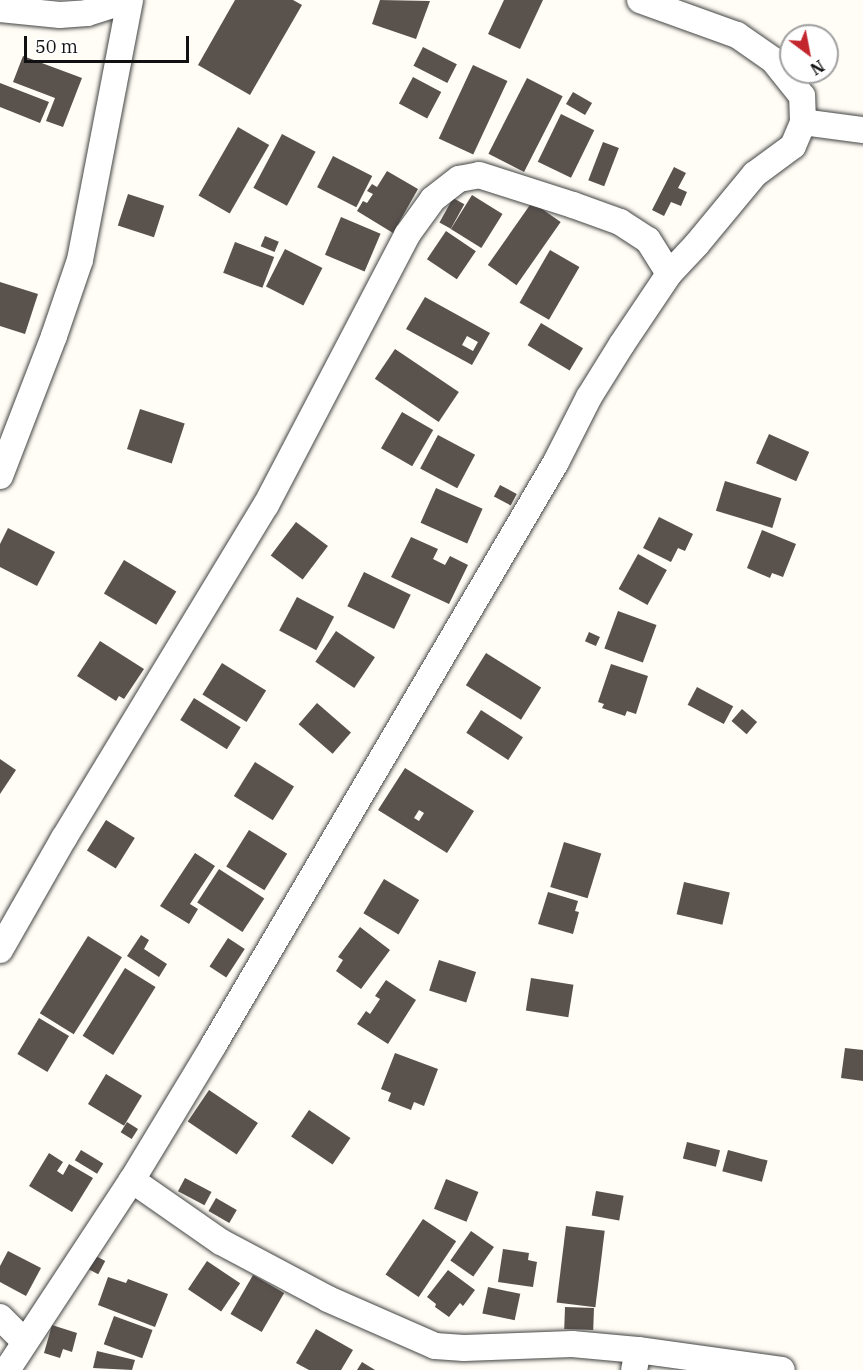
<!DOCTYPE html>
<style>
body{margin:0}
#map{position:relative;width:863px;height:1370px;overflow:hidden;background:#fffdf5;font-family:"IBM Plex Serif",serif}
div>[style]{position:absolute}
.building>*{inset:0;background:#5a524d;transform-origin:0 0}
.roads{filter:drop-shadow(0 0 2px #444) drop-shadow(0 0 2px #444)}
.minor>*{height:26px;margin:-13px;padding:0 13px;transform-origin:13px;border-radius:13px;background:#fff}
span{translate:-50% -50%;white-space:nowrap;text-align:center;line-height:1.15;-webkit-text-stroke:6px #fff;paint-order:stroke}
.north{position:absolute;left:779px;top:24px;width:60px;height:60px;box-sizing:border-box;background:#fff;border:2px solid #a0a0a0;border-radius:50%;rotate:148deg;font-size:16px;font-weight:700;line-height:24px;text-align:center;color:#111}
.north::after{content:'';display:block;margin:auto;width:21px;height:27px;background:#c4262e;clip-path:polygon(50% 0,100% 100%,50% 72%,0 100%)}
.scale{position:absolute;left:24px;top:36px;width:165px;height:27px;box-sizing:border-box;border:3px solid #111;border-top:0;padding-left:8px;font-size:18px;line-height:21px;white-space:nowrap;color:#111;-webkit-text-stroke:4px #fff;paint-order:stroke}
</style>
<div id="map">
<div class="building">
<i style="clip-path:polygon(235px 0,293px 0,302px 5px,250px 95px,198px 65px)"></i>
<i style="clip-path:polygon(380px 0,430px 1px,416px 39px,372px 24px)"></i>
<i style="clip-path:polygon(504px 0,543px 0,520px 49px,488px 34px)"></i>
<i style="left:423px;top:47px;width:38px;height:21px;rotate:27deg"></i>
<i style="clip-path:polygon(23px 56px,82px 78px,63px 127px,46px 121px,55px 98px,13px 82px)"></i>
<i style="left:473px;top:65px;width:38px;height:81px;rotate:25deg"></i>
<i style="left:413px;top:77px;width:32px;height:30px;rotate:28deg"></i>
<i style="left:527px;top:78px;width:40px;height:85px;rotate:27deg"></i>
<i style="clip-path:polygon(0 83px,49px 102px,40px 123px,0 107px)"></i>
<i style="left:573px;top:92px;width:22px;height:14px;rotate:30deg"></i>
<i style="left:561px;top:114px;width:37px;height:53px;rotate:26deg"></i>
<i style="left:238px;top:127px;width:36px;height:79px;rotate:30deg"></i>
<i style="left:282px;top:134px;width:38px;height:61px;rotate:28deg"></i>
<i style="left:603px;top:142px;width:17px;height:41px;rotate:21deg"></i>
<i style="left:333px;top:156px;width:44px;height:35px;rotate:27deg"></i>
<i style="clip-path:polygon(674px 167px,686px 173px,678px 188px,687px 192px,681px 206px,671px 202px,664px 216px,652px 210px)"></i>
<i style="clip-path:polygon(387px 171px,418px 189px,393px 233px,357px 211px,363px 201px,367px 203px,373px 194px,367px 191px,372px 184px,377px 187px)"></i>
<i style="left:128px;top:194px;width:38px;height:33px;rotate:18deg"></i>
<i style="left:472px;top:195px;width:36px;height:40px;rotate:32deg"></i>
<i style="left:453px;top:198px;width:13px;height:28px;rotate:29deg"></i>
<i style="left:532px;top:202px;width:35px;height:77px;rotate:35deg"></i>
<i style="left:341px;top:217px;width:43px;height:41px;rotate:23deg"></i>
<i style="left:446px;top:231px;width:36px;height:34px;rotate:34deg"></i>
<i style="left:265px;top:236px;width:15px;height:11px;rotate:23deg"></i>
<i style="left:235px;top:242px;width:42px;height:33px;rotate:21deg"></i>
<i style="left:285px;top:249px;width:42px;height:42px;rotate:27deg"></i>
<i style="left:550px;top:250px;width:34px;height:61px;rotate:30deg"></i>
<i style="clip-path:polygon(0 282px,38px 294px,25px 334px,0 326px)"></i>
<i style="clip-path:polygon(evenodd,425px 297px,490px 333px,472px 365px,406px 329px,425px 297px,467px 336px,478px 342px,473px 351px,462px 345px,467px 336px)"></i>
<i style="left:541px;top:323px;width:49px;height:26px;rotate:31deg"></i>
<i style="left:395px;top:349px;width:77px;height:36px;rotate:34deg"></i>
<i style="left:140px;top:409px;width:47px;height:42px;rotate:18deg"></i>
<i style="left:402px;top:412px;width:36px;height:42px;rotate:30deg"></i>
<i style="left:769px;top:434px;width:44px;height:32px;rotate:24deg"></i>
<i style="left:438px;top:435px;width:42px;height:38px;rotate:28deg"></i>
<i style="left:725px;top:481px;width:59px;height:31px;rotate:17deg"></i>
<i style="left:500px;top:485px;width:19px;height:13px;rotate:28deg"></i>
<i style="left:436px;top:488px;width:51px;height:38px;rotate:24deg"></i>
<i style="clip-path:polygon(659px 517px,693px 534px,685px 551px,678px 548px,671px 562px,643px 548px)"></i>
<i style="left:296px;top:522px;width:40px;height:42px;rotate:37deg"></i>
<i style="clip-path:polygon(8px 528px,55px 552px,37px 586px,0 567px,0 544px)"></i>
<i style="clip-path:polygon(762px 530px,796px 544px,783px 577px,772px 573px,770px 578px,747px 568px)"></i>
<i style="clip-path:polygon(411px 537px,438px 549px,433px 559px,445px 565px,450px 556px,468px 565px,449px 604px,391px 577px)"></i>
<i style="left:638px;top:554px;width:33px;height:40px;rotate:29deg"></i>
<i style="left:124px;top:560px;width:61px;height:39px;rotate:31deg"></i>
<i style="left:364px;top:572px;width:52px;height:38px;rotate:26deg"></i>
<i style="left:297px;top:597px;width:42px;height:38px;rotate:28deg"></i>
<i style="left:618px;top:611px;width:41px;height:40px;rotate:20deg"></i>
<i style="left:336px;top:631px;width:47px;height:37px;rotate:34deg"></i>
<i style="left:589px;top:632px;width:12px;height:10px;rotate:24deg"></i>
<i style="clip-path:polygon(100px 641px,144px 669px,124px 699px,119px 696px,116px 701px,77px 676px)"></i>
<i style="left:486px;top:653px;width:65px;height:38px;rotate:32deg"></i>
<i style="left:222px;top:663px;width:52px;height:37px;rotate:32deg"></i>
<i style="clip-path:polygon(611px 664px,648px 676px,636px 714px,627px 711px,625px 716px,602px 708px,604px 704px,598px 702px)"></i>
<i style="left:697px;top:687px;width:41px;height:20px;rotate:28deg"></i>
<i style="left:194px;top:698px;width:55px;height:26px;rotate:32deg"></i>
<i style="left:317px;top:703px;width:45px;height:28px;rotate:41deg"></i>
<i style="left:742px;top:709px;width:20px;height:16px;rotate:41deg"></i>
<i style="left:481px;top:710px;width:50px;height:27px;rotate:33deg"></i>
<i style="clip-path:polygon(0 759px,16px 770px,0 794px)"></i>
<i style="left:255px;top:762px;width:46px;height:40px;rotate:32deg"></i>
<i style="clip-path:polygon(evenodd,405px 768px,474px 811px,447px 853px,378px 810px,405px 768px,419px 810px,424px 813px,419px 821px,414px 818px,419px 810px)"></i>
<i style="left:106px;top:820px;width:34px;height:36px;rotate:32deg"></i>
<i style="left:249px;top:830px;width:45px;height:43px;rotate:32deg"></i>
<i style="left:564px;top:842px;width:39px;height:47px;rotate:17deg"></i>
<i style="clip-path:polygon(195px 853px,215px 866px,190px 904px,198px 909px,189px 924px,160px 906px)"></i>
<i style="left:219px;top:869px;width:54px;height:40px;rotate:33deg"></i>
<i style="left:384px;top:879px;width:41px;height:40px;rotate:31deg"></i>
<i style="left:684px;top:882px;width:47px;height:33px;rotate:13deg"></i>
<i style="clip-path:polygon(548px 892px,578px 901px,575px 911px,579px 912px,573px 934px,538px 924px)"></i>
<i style="clip-path:polygon(360px 927px,390px 950px,361px 989px,336px 971px,343px 960px,338px 957px)"></i>
<i style="clip-path:polygon(141px 935px,149px 940px,144px 949px,167px 964px,159px 977px,127px 956px)"></i>
<i style="left:88px;top:936px;width:40px;height:91px;rotate:32deg"></i>
<i style="left:228px;top:938px;width:20px;height:34px;rotate:33deg"></i>
<i style="left:439px;top:960px;width:39px;height:32px;rotate:18deg"></i>
<i style="left:125px;top:968px;width:36px;height:80px;rotate:32deg"></i>
<i style="left:531px;top:978px;width:43px;height:33px;rotate:9deg"></i>
<i style="clip-path:polygon(386px 980px,416px 1000px,388px 1044px,357px 1024px,366px 1011px,370px 1014px,380px 999px,375px 996px)"></i>
<i style="left:39px;top:1018px;width:35px;height:42px;rotate:31deg"></i>
<i style="clip-path:polygon(845px 1048px,863px 1050px,863px 1081px,841px 1078px)"></i>
<i style="clip-path:polygon(395px 1053px,438px 1069px,424px 1106px,414px 1102px,411px 1110px,388px 1101px,391px 1093px,381px 1089px)"></i>
<i style="left:106px;top:1074px;width:42px;height:35px;rotate:31deg"></i>
<i style="left:209px;top:1090px;width:59px;height:38px;rotate:34deg"></i>
<i style="left:309px;top:1110px;width:50px;height:32px;rotate:34deg"></i>
<i style="left:127px;top:1122px;width:13px;height:12px;rotate:32deg"></i>
<i style="left:687px;top:1142px;width:34px;height:17px;rotate:14deg"></i>
<i style="left:81px;top:1150px;width:26px;height:12px;rotate:31deg"></i>
<i style="left:728px;top:1150px;width:41px;height:22px;rotate:15deg"></i>
<i style="clip-path:polygon(49px 1153px,63px 1162px,57px 1171px,63px 1175px,69px 1164px,93px 1178px,72px 1212px,29px 1186px)"></i>
<i style="left:185px;top:1178px;width:30px;height:15px;rotate:28deg"></i>
<i style="left:446px;top:1179px;width:35px;height:32px;rotate:22deg"></i>
<i style="left:596px;top:1191px;width:28px;height:25px;rotate:10deg"></i>
<i style="left:216px;top:1198px;width:24px;height:15px;rotate:30deg"></i>
<i style="left:423px;top:1219px;width:40px;height:67px;rotate:34deg"></i>
<i style="left:566px;top:1226px;width:39px;height:77px;rotate:7deg"></i>
<i style="left:471px;top:1231px;width:28px;height:36px;rotate:35deg"></i>
<i style="clip-path:polygon(503px 1249px,529px 1253px,528px 1260px,537px 1262px,533px 1287px,498px 1282px)"></i>
<i style="clip-path:polygon(8px 1251px,41px 1268px,26px 1296px,0 1282px,0 1266px)"></i>
<i style="left:92px;top:1254px;width:15px;height:15px;rotate:28deg"></i>
<i style="left:207px;top:1261px;width:40px;height:34px;rotate:34deg"></i>
<i style="clip-path:polygon(448px 1270px,475px 1290px,463px 1306px,460px 1303px,449px 1317px,435px 1307px,436px 1304px,427px 1297px)"></i>
<i style="left:253px;top:1275px;width:36px;height:45px;rotate:30deg"></i>
<i style="clip-path:polygon(108px 1277px,126px 1283px,128px 1279px,168px 1294px,155px 1327px,98px 1305px)"></i>
<i style="left:488px;top:1287px;width:33px;height:27px;rotate:12deg"></i>
<i style="left:565px;top:1307px;width:29px;height:22px;rotate:2deg"></i>
<i style="left:114px;top:1316px;width:41px;height:30px;rotate:20deg"></i>
<i style="clip-path:polygon(52px 1325px,77px 1333px,72px 1352px,63px 1349px,60px 1358px,44px 1353px)"></i>
<i style="clip-path:polygon(316px 1329px,353px 1350px,341px 1370px,309px 1370px,296px 1363px)"></i>
<i style="clip-path:polygon(97px 1351px,135px 1360px,132px 1370px,93px 1368px)"></i>
<i style="clip-path:polygon(362px 1362px,375px 1370px,357px 1370px)"></i>
</div>
<div class="roads">
<div class="minor">
<i style="left:0;top:9px;width:60px;rotate:5.7deg"></i>
<i style="left:60px;top:15px;width:27px;rotate:-4deg"></i>
<i style="left:87px;top:13px;width:43px;rotate:-17.6deg"></i>
<i style="left:803px;top:122px;width:61px;rotate:7.6deg"></i>
<i style="left:0;top:476px;width:150px;rotate:-68.9deg"></i>
<i style="left:54px;top:336px;width:80px;rotate:-71.1deg"></i>
<i style="left:80px;top:260px;width:265px;rotate:-79.1deg"></i>
<i style="left:0;top:950px;width:129px;rotate:-60.3deg"></i>
<i style="left:64px;top:838px;width:389px;rotate:-58.8deg"></i>
<i style="left:266px;top:505px;width:305px;rotate:-62.4deg"></i>
<i style="left:407px;top:235px;width:44px;rotate:-54.2deg"></i>
<i style="left:433px;top:199px;width:33px;rotate:-38deg"></i>
<i style="left:459px;top:179px;width:20px;rotate:-11deg"></i>
<i style="left:479px;top:175px;width:99px;rotate:17.7deg"></i>
<i style="left:573px;top:205px;width:50px;rotate:19.9deg"></i>
<i style="left:620px;top:222px;width:33px;rotate:33deg"></i>
<i style="left:648px;top:240px;width:40px;rotate:58deg"></i>
<i style="left:132px;top:1180px;width:108px;rotate:34.9deg"></i>
<i style="left:221px;top:1242px;width:121px;rotate:28deg"></i>
<i style="left:328px;top:1299px;width:117px;rotate:23.7deg"></i>
<i style="left:435px;top:1346px;width:29px;rotate:4deg"></i>
<i style="left:464px;top:1348px;width:108px;rotate:-2.1deg"></i>
<i style="left:572px;top:1344px;width:66px;rotate:5.2deg"></i>
<i style="left:638px;top:1350px;width:20px;rotate:101deg"></i>
<i style="left:0;top:1317px;width:35px;rotate:45deg"></i>
<i style="left:638px;top:1350px;width:145px;rotate:7.9deg"></i>
<i style="left:7px;top:1370px;width:227px;rotate:-56.7deg"></i>
<i style="left:132px;top:1180px;width:157px;rotate:-58.8deg"></i>
<i style="left:213px;top:1046px;width:677px;rotate:-59.57deg"></i>
<i style="left:556px;top:462px;width:73px;rotate:-63.1deg"></i>
<i style="left:589px;top:397px;width:62px;rotate:-58.1deg"></i>
<i style="left:622px;top:344px;width:84px;rotate:-56.1deg"></i>
<i style="left:669px;top:274px;width:41px;rotate:-47deg"></i>
<i style="left:697px;top:244px;width:91px;rotate:-50.4deg"></i>
<i style="left:755px;top:174px;width:47px;rotate:-36.4deg"></i>
<i style="left:793px;top:146px;width:26px;rotate:-67deg"></i>
<i style="left:803px;top:122px;width:26px;rotate:-92deg"></i>
<i style="left:802px;top:96px;width:46px;rotate:-128.9deg"></i>
<i style="left:773px;top:60px;width:44px;rotate:-145.2deg"></i>
<i style="left:737px;top:35px;width:103px;rotate:-160.2deg"></i>
</div>
</div>
<div class="north">N</div>
<div class="scale">50 m</div>
</div>
